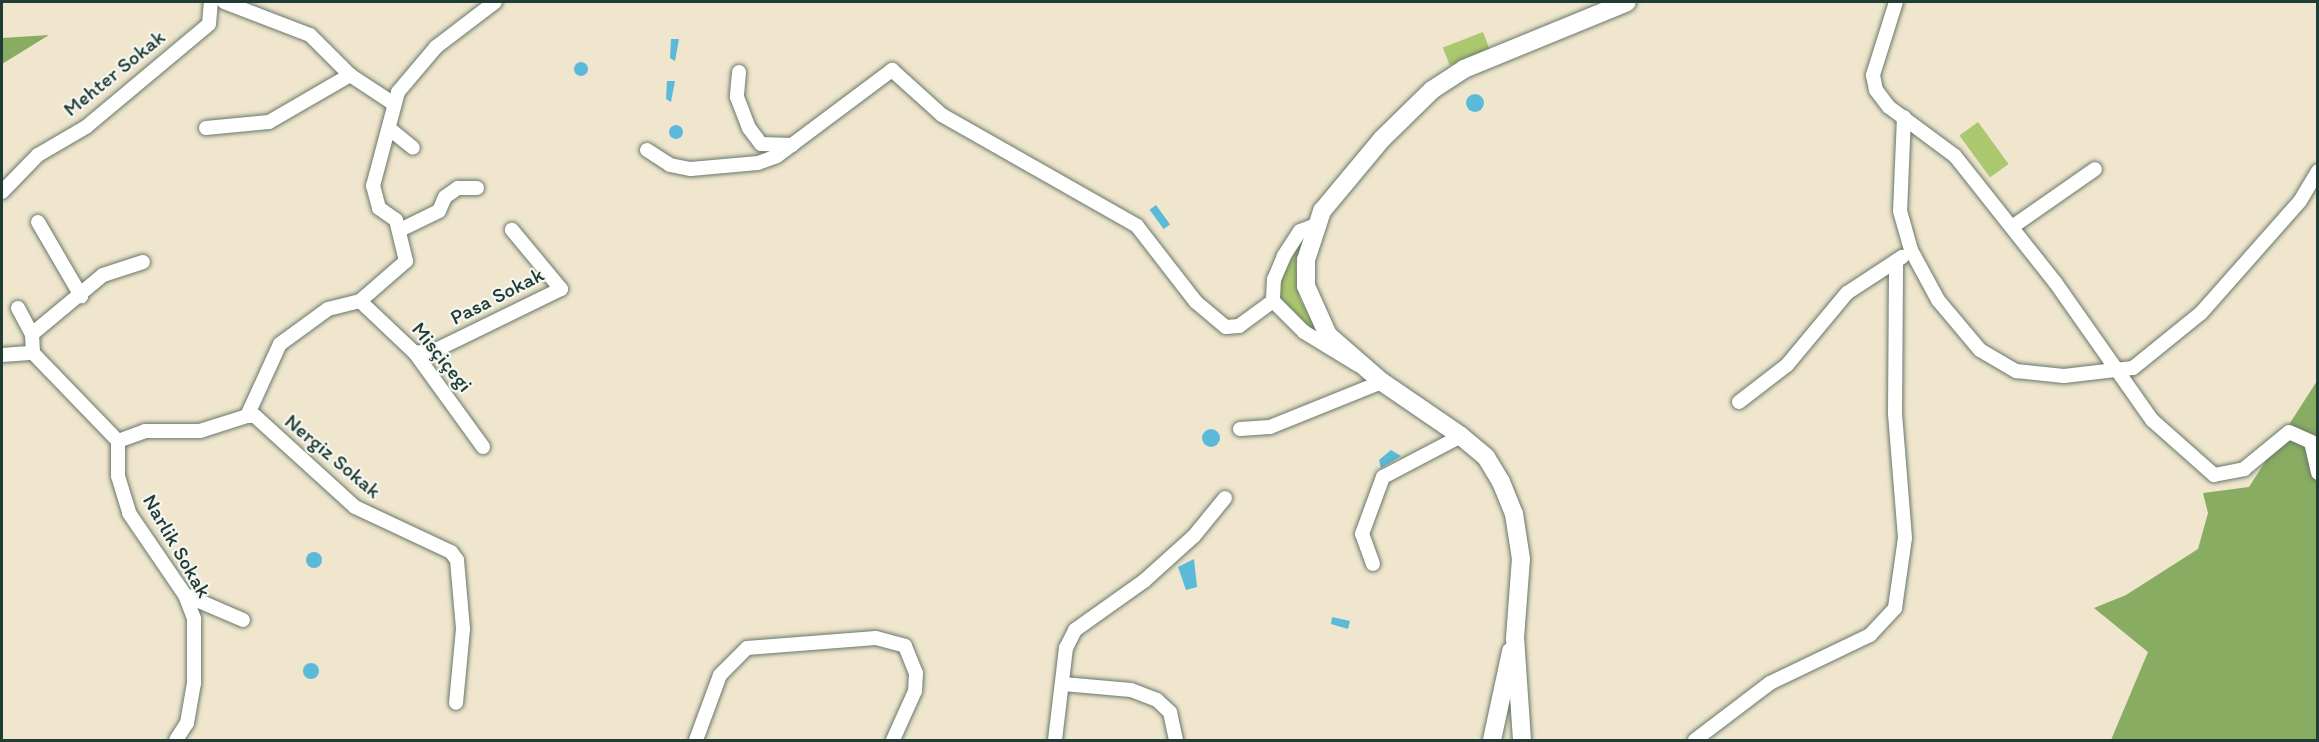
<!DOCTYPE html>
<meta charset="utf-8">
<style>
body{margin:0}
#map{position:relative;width:2319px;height:742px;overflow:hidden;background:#efe6cd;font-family:Itim,sans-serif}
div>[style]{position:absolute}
.green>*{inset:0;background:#abc86f;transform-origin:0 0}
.forest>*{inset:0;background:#88ac62}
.water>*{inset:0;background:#5bbad9;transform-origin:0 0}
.round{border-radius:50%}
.roads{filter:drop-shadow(0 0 2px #68786a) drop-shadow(0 0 2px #68786a)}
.street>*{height:14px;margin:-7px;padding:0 7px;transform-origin:7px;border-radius:7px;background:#fff}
.secondary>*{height:18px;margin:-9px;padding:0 9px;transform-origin:9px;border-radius:9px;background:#fff}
span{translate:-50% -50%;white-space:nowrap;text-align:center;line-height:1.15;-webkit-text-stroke:4.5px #f6f6f2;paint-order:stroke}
.street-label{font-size:21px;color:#1f3d34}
.frame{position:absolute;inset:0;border:3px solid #1f3d34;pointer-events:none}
</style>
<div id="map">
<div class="green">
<i style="left:1483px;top:32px;width:19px;height:43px;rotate:69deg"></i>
<i style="left:1978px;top:122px;width:52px;height:23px;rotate:54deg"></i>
<i style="clip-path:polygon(1303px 236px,1296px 267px,1299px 297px,1323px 341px,1288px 314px,1276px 291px)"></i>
</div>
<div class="forest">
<i style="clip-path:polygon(49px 35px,2px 64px,2px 38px)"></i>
<i style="clip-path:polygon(2317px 381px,2317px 740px,2111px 740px,2148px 652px,2094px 608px,2126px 595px,2198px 549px,2208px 513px,2203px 493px,2249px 487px)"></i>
</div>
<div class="water">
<i style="clip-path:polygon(671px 39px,679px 39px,675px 61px,670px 58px)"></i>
<i class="round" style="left:574px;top:62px;width:14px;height:14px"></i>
<i style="clip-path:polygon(667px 81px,675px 81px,671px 102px,666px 99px)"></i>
<i class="round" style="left:1466px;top:94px;width:18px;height:18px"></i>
<i class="round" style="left:669px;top:125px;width:14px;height:14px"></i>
<i style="left:1156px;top:205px;width:24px;height:8px;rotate:54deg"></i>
<i class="round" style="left:1202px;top:429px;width:18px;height:18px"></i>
<i style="clip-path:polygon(1391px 450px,1401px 456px,1381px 468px,1379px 460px)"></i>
<i class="round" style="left:306px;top:552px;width:16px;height:16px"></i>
<i style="clip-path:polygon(1194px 559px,1197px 587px,1186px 590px,1178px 567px)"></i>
<i style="clip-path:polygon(1332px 617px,1350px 621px,1348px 629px,1331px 624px)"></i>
<i class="round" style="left:303px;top:663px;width:16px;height:16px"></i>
</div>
<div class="roads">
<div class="street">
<i style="left:224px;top:2px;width:92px;rotate:21deg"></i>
<i style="left:310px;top:35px;width:57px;rotate:45deg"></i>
<i style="left:350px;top:75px;width:53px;rotate:33.4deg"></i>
<i style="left:1896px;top:2px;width:77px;rotate:107.5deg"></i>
<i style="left:1873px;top:75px;width:15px;rotate:79deg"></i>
<i style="left:1876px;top:90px;width:21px;rotate:53deg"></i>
<i style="left:1889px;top:107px;width:82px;rotate:36.6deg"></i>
<i style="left:1955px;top:156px;width:161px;rotate:51.6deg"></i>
<i style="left:2055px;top:282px;width:169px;rotate:54.9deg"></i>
<i style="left:2152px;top:420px;width:83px;rotate:41.6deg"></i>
<i style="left:2214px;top:475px;width:31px;rotate:-11deg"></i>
<i style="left:2244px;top:469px;width:58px;rotate:-39.4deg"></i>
<i style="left:2289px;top:432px;width:24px;rotate:24deg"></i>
<i style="left:2311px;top:442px;width:32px;rotate:77deg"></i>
<i style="left:739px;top:72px;width:25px;rotate:95deg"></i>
<i style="left:737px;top:97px;width:33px;rotate:69deg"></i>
<i style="left:749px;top:128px;width:20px;rotate:53deg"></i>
<i style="left:761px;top:144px;width:31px;rotate:2deg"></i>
<i style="left:1904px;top:117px;width:94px;rotate:92.4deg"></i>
<i style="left:1900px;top:211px;width:41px;rotate:74.2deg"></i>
<i style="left:1911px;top:250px;width:57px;rotate:61.6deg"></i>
<i style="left:1938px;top:300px;width:65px;rotate:50deg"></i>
<i style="left:1980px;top:350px;width:42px;rotate:30.3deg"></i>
<i style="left:2016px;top:371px;width:48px;rotate:5.9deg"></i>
<i style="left:2064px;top:376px;width:69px;rotate:-6.6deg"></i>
<i style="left:2133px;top:368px;width:87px;rotate:-39deg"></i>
<i style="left:2201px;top:313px;width:149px;rotate:-48.5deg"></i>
<i style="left:2300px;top:201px;width:35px;rotate:-59deg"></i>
<i style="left:206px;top:128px;width:63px;rotate:-5.4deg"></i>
<i style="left:269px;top:122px;width:94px;rotate:-30.1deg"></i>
<i style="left:391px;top:130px;width:28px;rotate:39deg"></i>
<i style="left:647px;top:150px;width:27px;rotate:33deg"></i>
<i style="left:670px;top:165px;width:21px;rotate:11deg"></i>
<i style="left:691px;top:169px;width:67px;rotate:-5.1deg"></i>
<i style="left:758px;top:163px;width:20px;rotate:-20deg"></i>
<i style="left:777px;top:156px;width:144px;rotate:-36.8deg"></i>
<i style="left:892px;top:70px;width:67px;rotate:42deg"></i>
<i style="left:942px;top:115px;width:224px;rotate:29.6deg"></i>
<i style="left:1137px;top:226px;width:96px;rotate:52.2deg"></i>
<i style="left:1196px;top:302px;width:39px;rotate:40deg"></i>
<i style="left:1226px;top:327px;width:13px;rotate:-4deg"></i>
<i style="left:1239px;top:326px;width:42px;rotate:-36.3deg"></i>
<i style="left:2px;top:192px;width:52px;rotate:-45.8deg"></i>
<i style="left:38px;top:155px;width:56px;rotate:-30.3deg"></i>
<i style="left:86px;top:127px;width:160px;rotate:-39.9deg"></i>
<i style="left:209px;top:24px;width:22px;rotate:-85deg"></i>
<i style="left:38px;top:222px;width:86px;rotate:59.8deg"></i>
<i style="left:1316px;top:225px;width:17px;rotate:159deg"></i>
<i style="left:1300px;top:231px;width:30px;rotate:123deg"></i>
<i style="left:1284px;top:256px;width:25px;rotate:113deg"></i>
<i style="left:1274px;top:279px;width:22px;rotate:93deg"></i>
<i style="left:1273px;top:301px;width:44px;rotate:45deg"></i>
<i style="left:1304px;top:332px;width:63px;rotate:31.4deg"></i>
<i style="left:2012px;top:227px;width:101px;rotate:-34.9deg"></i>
<i style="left:400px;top:230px;width:43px;rotate:-26deg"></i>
<i style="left:439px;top:211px;width:15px;rotate:-67deg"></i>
<i style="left:445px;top:197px;width:16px;rotate:-35deg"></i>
<i style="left:458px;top:188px;width:19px"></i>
<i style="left:360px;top:301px;width:76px;rotate:43.4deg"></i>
<i style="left:415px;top:353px;width:116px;rotate:54.1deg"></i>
<i style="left:18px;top:308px;width:30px;rotate:62deg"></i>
<i style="left:33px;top:353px;width:19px;rotate:-93deg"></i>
<i style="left:32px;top:334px;width:92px;rotate:-39.7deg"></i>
<i style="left:103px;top:275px;width:42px;rotate:-18deg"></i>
<i style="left:415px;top:353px;width:21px;rotate:-8deg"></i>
<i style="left:436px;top:350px;width:139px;rotate:-26deg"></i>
<i style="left:561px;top:289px;width:77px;rotate:-129.7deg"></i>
<i style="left:2px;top:355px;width:31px;rotate:-4deg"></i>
<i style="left:33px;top:353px;width:122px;rotate:46deg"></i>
<i style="left:1739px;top:402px;width:61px;rotate:-37.6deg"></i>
<i style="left:1787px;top:365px;width:94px;rotate:-50.2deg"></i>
<i style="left:1847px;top:293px;width:66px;rotate:-33.2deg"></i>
<i style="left:247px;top:416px;width:8px"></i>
<i style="left:255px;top:416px;width:135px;rotate:42.3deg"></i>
<i style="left:355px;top:507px;width:106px;rotate:25.1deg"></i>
<i style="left:451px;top:552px;width:10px;rotate:53deg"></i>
<i style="left:457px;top:560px;width:69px;rotate:85deg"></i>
<i style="left:463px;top:629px;width:74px;rotate:95.4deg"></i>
<i style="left:1240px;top:429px;width:30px;rotate:-4deg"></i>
<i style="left:1270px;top:427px;width:121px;rotate:-21.9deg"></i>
<i style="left:118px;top:441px;width:29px;rotate:-20deg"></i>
<i style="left:145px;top:431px;width:55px"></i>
<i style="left:200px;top:431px;width:49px;rotate:-17.7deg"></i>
<i style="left:247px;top:416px;width:79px;rotate:-65.4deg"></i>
<i style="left:280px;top:344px;width:59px;rotate:-36.1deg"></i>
<i style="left:328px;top:309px;width:33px;rotate:-14deg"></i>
<i style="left:360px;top:301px;width:61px;rotate:-41deg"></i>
<i style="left:406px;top:261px;width:42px;rotate:-103.7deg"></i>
<i style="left:396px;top:220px;width:21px;rotate:-145deg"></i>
<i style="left:379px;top:208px;width:23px;rotate:-105deg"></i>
<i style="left:373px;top:186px;width:97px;rotate:-75.1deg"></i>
<i style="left:398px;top:92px;width:59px;rotate:-49.8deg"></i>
<i style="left:436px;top:47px;width:74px;rotate:-37.3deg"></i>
<i style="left:118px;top:441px;width:35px;rotate:90deg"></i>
<i style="left:118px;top:476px;width:39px;rotate:73deg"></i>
<i style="left:129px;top:513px;width:99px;rotate:55.7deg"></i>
<i style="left:185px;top:595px;width:26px;rotate:69deg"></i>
<i style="left:194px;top:619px;width:64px;rotate:90deg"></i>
<i style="left:194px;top:683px;width:41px;rotate:99.9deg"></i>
<i style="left:187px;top:723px;width:20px;rotate:123deg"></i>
<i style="left:1373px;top:564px;width:32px;rotate:-110deg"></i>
<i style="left:1362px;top:534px;width:61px;rotate:-69.8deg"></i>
<i style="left:1383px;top:477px;width:88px;rotate:-27.7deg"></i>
<i style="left:185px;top:595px;width:63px;rotate:23.3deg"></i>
<i style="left:1063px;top:684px;width:68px;rotate:5deg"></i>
<i style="left:1131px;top:690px;width:28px;rotate:21deg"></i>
<i style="left:1157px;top:700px;width:18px;rotate:43deg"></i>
<i style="left:1170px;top:712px;width:29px;rotate:78deg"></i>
<i style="left:696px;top:740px;width:69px;rotate:-69.7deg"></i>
<i style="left:720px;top:675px;width:38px;rotate:-45deg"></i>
<i style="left:747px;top:648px;width:129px;rotate:-4.4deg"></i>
<i style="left:876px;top:638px;width:30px;rotate:15deg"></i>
<i style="left:905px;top:646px;width:29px;rotate:68deg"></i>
<i style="left:916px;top:673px;width:18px;rotate:93deg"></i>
<i style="left:915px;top:691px;width:54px;rotate:114.2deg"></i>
<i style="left:1055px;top:740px;width:93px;rotate:-83.2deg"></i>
<i style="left:1066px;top:648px;width:20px;rotate:-63deg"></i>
<i style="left:1075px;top:630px;width:85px;rotate:-35.4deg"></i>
<i style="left:1144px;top:581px;width:67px;rotate:-42deg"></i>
<i style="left:1194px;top:536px;width:49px;rotate:-50.8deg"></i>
<i style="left:1695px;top:740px;width:94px;rotate:-37.2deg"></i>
<i style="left:1770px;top:683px;width:111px;rotate:-25.6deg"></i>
<i style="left:1870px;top:635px;width:37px;rotate:-47deg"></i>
<i style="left:1895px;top:608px;width:71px;rotate:-81.9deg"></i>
<i style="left:1905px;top:538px;width:124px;rotate:-94.6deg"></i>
<i style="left:1895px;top:414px;width:153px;rotate:-89.6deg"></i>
</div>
<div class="secondary">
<i style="left:1492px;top:740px;width:91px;rotate:-77.9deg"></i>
<i style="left:1522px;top:740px;width:102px;rotate:-93.9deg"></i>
<i style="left:1515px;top:638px;width:79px;rotate:-85.7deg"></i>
<i style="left:1521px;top:559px;width:46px;rotate:-98.8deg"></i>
<i style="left:1514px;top:514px;width:35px;rotate:-112deg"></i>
<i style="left:1501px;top:482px;width:29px;rotate:-121deg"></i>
<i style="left:1486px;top:457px;width:33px;rotate:-140deg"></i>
<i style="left:1461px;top:436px;width:96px;rotate:-145.6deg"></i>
<i style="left:1382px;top:382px;width:72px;rotate:-139deg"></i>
<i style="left:1328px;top:335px;width:54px;rotate:-114.2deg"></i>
<i style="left:1306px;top:286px;width:26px;rotate:-90deg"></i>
<i style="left:1306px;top:260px;width:52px;rotate:-71.9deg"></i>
<i style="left:1322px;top:211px;width:94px;rotate:-50.2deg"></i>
<i style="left:1382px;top:139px;width:70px;rotate:-44.4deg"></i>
<i style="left:1432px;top:90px;width:38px;rotate:-33deg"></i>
<i style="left:1464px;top:69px;width:176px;rotate:-22.3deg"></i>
</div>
</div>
<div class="street-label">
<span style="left:114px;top:73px;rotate:-39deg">Mehter Sokak</span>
<span style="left:497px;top:296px;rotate:-27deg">Pasa Sokak</span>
<span style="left:442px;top:357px;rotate:51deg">Misçiçegi</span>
<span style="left:333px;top:456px;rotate:40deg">Nergiz Sokak</span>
<span style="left:177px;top:546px;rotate:60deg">Narlik Sokak</span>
</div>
<div class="frame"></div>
</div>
